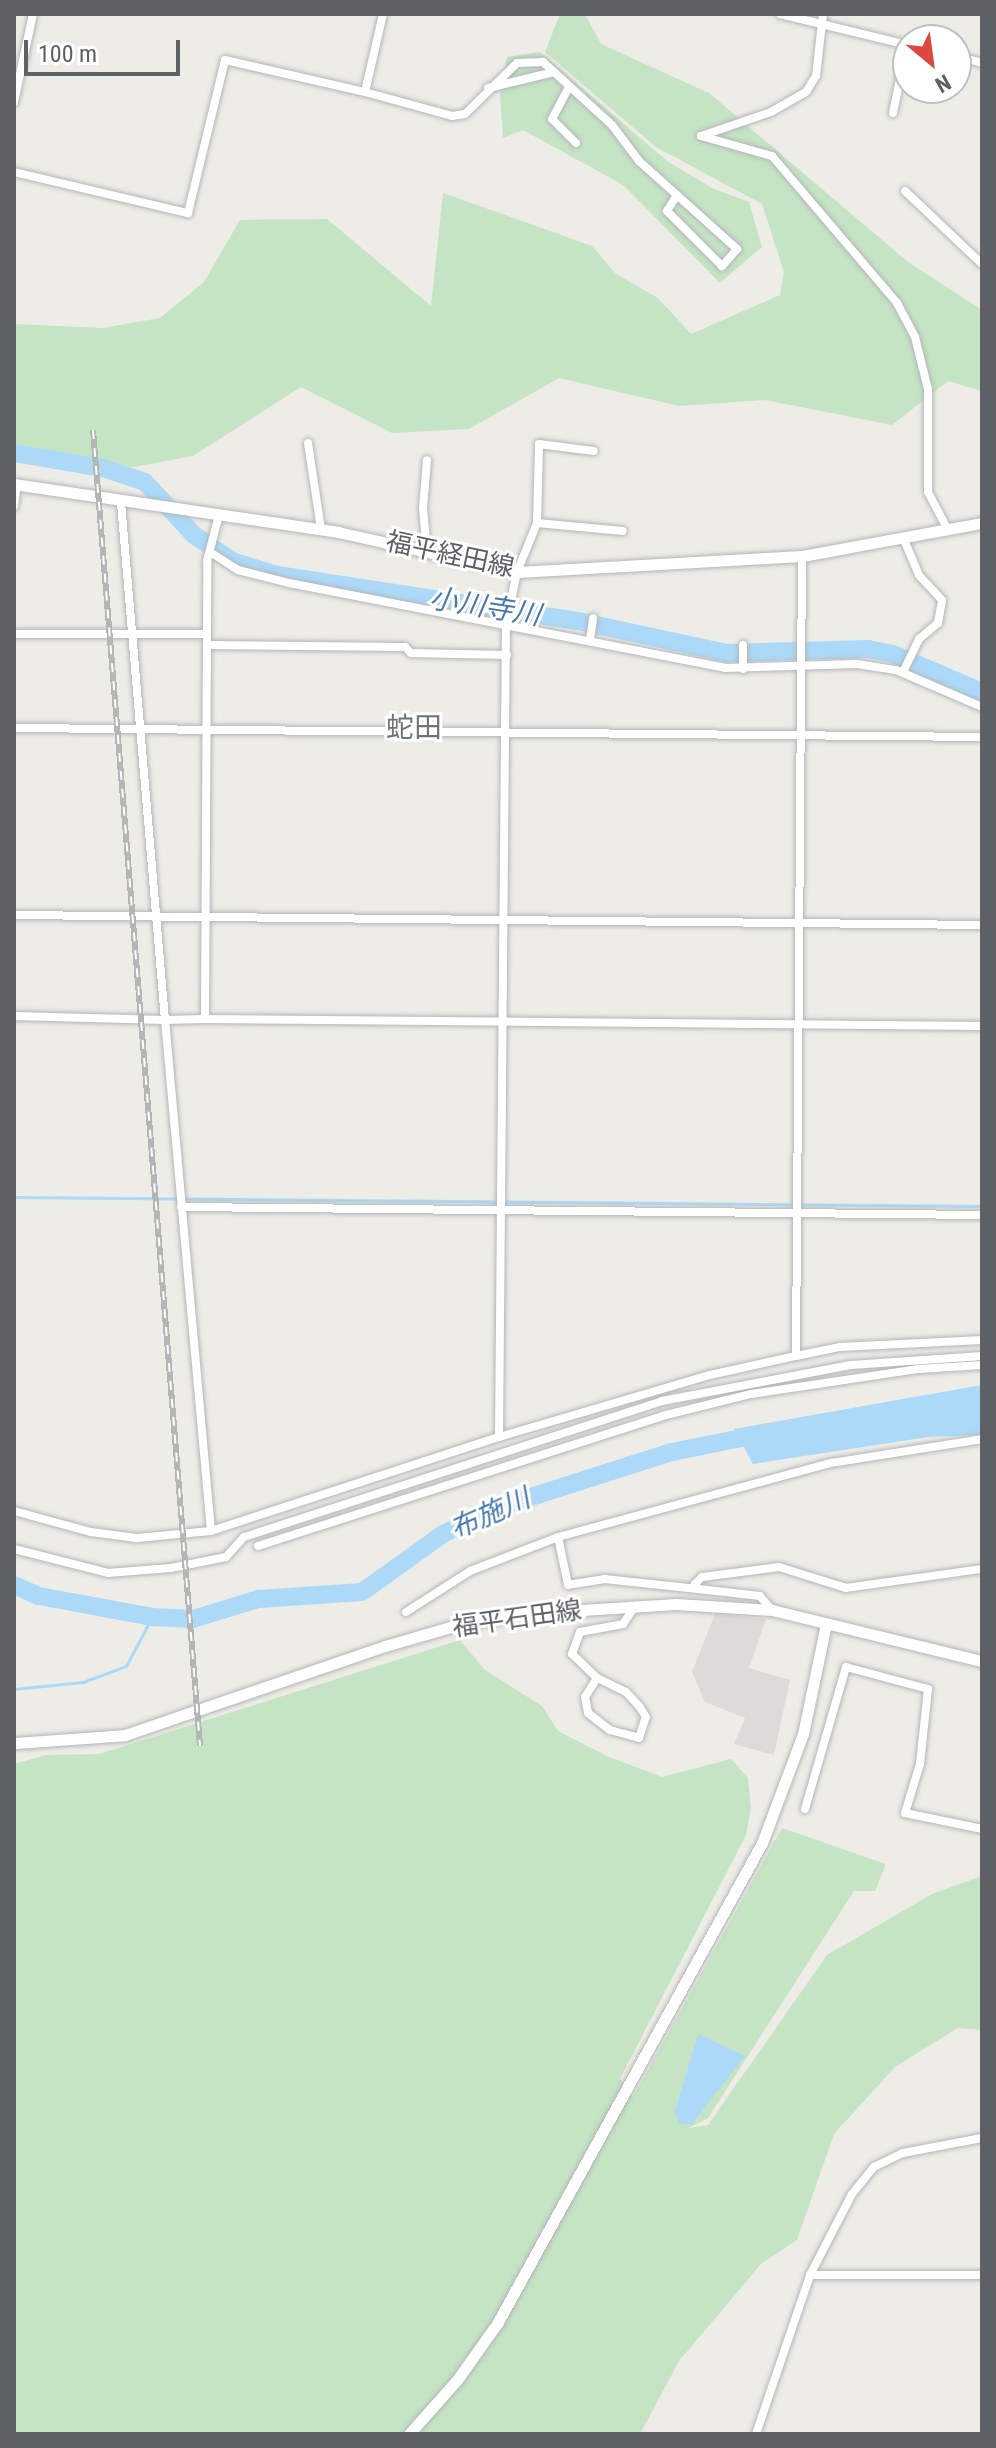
<!DOCTYPE html>
<meta charset="utf-8">
<style>
body{margin:0}
#map{position:relative;width:996px;height:2448px;overflow:hidden;background:#eeece6;font-family:"Roboto Condensed","Noto Sans JP",sans-serif}
div>[style]{position:absolute}
.industrial>*{inset:0;background:#dddbd8}
.green>*{inset:0;background:#c5e4c4}
.water>*{inset:0;background:#acd9f8}
.stream>*{height:3px;margin:-1.5px;padding:0 1.5px;transform-origin:1.5px;border-radius:1.5px;background:#acd9f8}
.river>*{height:18px;margin:-9px;padding:0 9px;transform-origin:9px;border-radius:9px;background:#acd9f8}
.roads{filter:drop-shadow(0 0 2px #b3b6b9) drop-shadow(0 0 2px #b3b6b9)}
.street>*{height:8px;margin:-4px;padding:0 4px;transform-origin:4px;border-radius:4px;background:#fff}
.secondary>*{height:11px;margin:-5.5px;padding:0 5.5px;transform-origin:5.5px;border-radius:5.5px;background:#fff}
.rail>*{height:6px;margin-top:-3px;transform-origin:0;background:repeating-linear-gradient(90deg,#fff 0 9px,#b4b5b5 0 18px);box-sizing:border-box;border-block:2px solid #b4b5b5}
span{translate:-50% -50%;white-space:nowrap;text-align:center;line-height:1.15;-webkit-text-stroke:6px #fff;paint-order:stroke}
.street-label{font-size:26px;color:#5d6165}
.water-label{font-size:28px;color:#4a7aa9;font-style:italic}
.neighbourhood-label{font-size:28px;color:#6e7377}
.frame{position:absolute;inset:0;border:16px solid #5d6165;pointer-events:none}
.north{position:absolute;left:892px;top:24px;width:80px;height:80px;box-sizing:border-box;background:#fff;border:2px solid #bec0c1;border-radius:50%;rotate:151deg;font-size:22px;font-weight:700;line-height:32px;text-align:center;color:#5d6165}
.north::after{content:'';display:block;margin:auto;width:28px;height:36px;background:#db483f;clip-path:polygon(50% 0,100% 100%,50% 72%,0 100%)}
.scale{position:absolute;left:24px;top:40px;width:156px;height:36px;box-sizing:border-box;border:4px solid #5d6165;border-top:0;padding-left:10px;font-size:24px;line-height:28px;white-space:nowrap;color:#5d6165;-webkit-text-stroke:6px #fff;paint-order:stroke}
</style>
<div id="map">
<div class="industrial">
<i style="clip-path:polygon(715px 1614px,766px 1619px,749px 1668px,790px 1680px,774px 1755px,734px 1744px,745px 1718px,705px 1702px,692px 1672px)"></i>
</div>
<div class="green">
<i style="clip-path:polygon(560px 14px,585px 14px,601px 44px,709px 93px,908px 262px,982px 310px,982px 391px,948px 381px,892px 425px,765px 400px,679px 406px,559px 378px,469px 429px,392px 433px,301px 387px,193px 456px,134px 467px,14px 459px,14px 324px,102px 328px,160px 318px,204px 282px,240px 220px,327px 219px,431px 306px,443px 193px,592px 246px,616px 274px,658px 298px,691px 334px,780px 295px,784px 272px,762px 204px,656px 147px,545px 52px)"></i>
<i style="clip-path:polygon(540px 52px,667px 161px,712px 188px,749px 202px,762px 247px,720px 283px,623px 185px,523px 130px,503px 138px,500px 94px,507px 57px)"></i>
<i style="clip-path:polygon(460px 1640px,485px 1670px,542px 1706px,558px 1731px,609px 1757px,662px 1777px,731px 1759px,748px 1778px,751px 1807px,746px 1835px,620px 2079px,633px 2097px,782px 1828px,886px 1864px,875px 1891px,854px 1891px,708px 2118px,689px 2128px,708px 2125px,827px 1955px,932px 1894px,982px 1876px,982px 2030px,958px 2028px,895px 2067px,834px 2134px,797px 2240px,761px 2264px,679px 2361px,640px 2434px,14px 2434px,14px 1764px,46px 1755px,99px 1754px)"></i>
</div>
<div class="water">
<i style="clip-path:polygon(982px 1385px,982px 1435px,928px 1437px,753px 1464px,734px 1429px)"></i>
<i style="clip-path:polygon(698px 2034px,745px 2056px,692px 2124px,679px 2124px,675px 2112px)"></i>
</div>
<div class="stream">
<i style="left:14px;top:1197px;width:968px;rotate:0.53deg"></i>
<i style="left:14px;top:1689px;width:69px;rotate:-5.8deg"></i>
<i style="left:83px;top:1682px;width:46px;rotate:-20.4deg"></i>
<i style="left:126px;top:1666px;width:55px;rotate:-62deg"></i>
</div>
<div class="river">
<i style="left:14px;top:453px;width:90px;rotate:9.6deg"></i>
<i style="left:103px;top:468px;width:44px;rotate:18.4deg"></i>
<i style="left:145px;top:482px;width:72px;rotate:47.2deg"></i>
<i style="left:194px;top:535px;width:46px;rotate:34.4deg"></i>
<i style="left:232px;top:561px;width:47px;rotate:17.3deg"></i>
<i style="left:277px;top:575px;width:304px;rotate:8.7deg"></i>
<i style="left:578px;top:621px;width:151px;rotate:12.2deg"></i>
<i style="left:726px;top:653px;width:142px;rotate:-1.6deg"></i>
<i style="left:868px;top:649px;width:25px;rotate:11deg"></i>
<i style="left:893px;top:654px;width:97px;rotate:23.1deg"></i>
<i style="left:14px;top:1585px;width:27px;rotate:24deg"></i>
<i style="left:39px;top:1596px;width:115px;rotate:10.5deg"></i>
<i style="left:152px;top:1617px;width:41px;rotate:2.8deg"></i>
<i style="left:193px;top:1619px;width:68px;rotate:-17.1deg"></i>
<i style="left:258px;top:1599px;width:104px;rotate:-3.9deg"></i>
<i style="left:362px;top:1592px;width:100px;rotate:-35.6deg"></i>
<i style="left:443px;top:1534px;width:56px;rotate:-26.6deg"></i>
<i style="left:493px;top:1509px;width:188px;rotate:-17.7deg"></i>
<i style="left:672px;top:1452px;width:91px;rotate:-11.4deg"></i>
</div>
<div class="roads">
<div class="street">
<i style="left:780px;top:14px;width:132px;rotate:13.6deg"></i>
<i style="left:823px;top:14px;width:62px;rotate:96.4deg"></i>
<i style="left:816px;top:76px;width:19px;rotate:122deg"></i>
<i style="left:806px;top:92px;width:40px;rotate:150.3deg"></i>
<i style="left:771px;top:112px;width:74px;rotate:161.1deg"></i>
<i style="left:701px;top:136px;width:74px;rotate:15.7deg"></i>
<i style="left:772px;top:156px;width:193px;rotate:49.6deg"></i>
<i style="left:897px;top:303px;width:38px;rotate:62deg"></i>
<i style="left:915px;top:337px;width:54px;rotate:76deg"></i>
<i style="left:928px;top:389px;width:103px;rotate:90deg"></i>
<i style="left:928px;top:492px;width:43px;rotate:62.2deg"></i>
<i style="left:956px;top:56px;width:27px;rotate:15deg"></i>
<i style="left:569px;top:87px;width:36px;rotate:118deg"></i>
<i style="left:552px;top:119px;width:34px;rotate:45deg"></i>
<i style="left:488px;top:88px;width:68px;rotate:-13.6deg"></i>
<i style="left:365px;top:92px;width:90px;rotate:15.4deg"></i>
<i style="left:452px;top:116px;width:13px;rotate:-9deg"></i>
<i style="left:465px;top:114px;width:73px;rotate:-44.4deg"></i>
<i style="left:517px;top:63px;width:26px;rotate:-2deg"></i>
<i style="left:543px;top:62px;width:93px;rotate:42.4deg"></i>
<i style="left:612px;top:125px;width:45px;rotate:53.1deg"></i>
<i style="left:639px;top:161px;width:132px;rotate:41.9deg"></i>
<i style="left:737px;top:249px;width:23px;rotate:131deg"></i>
<i style="left:722px;top:266px;width:78px;rotate:-135deg"></i>
<i style="left:667px;top:211px;width:19px;rotate:-58deg"></i>
<i style="left:14px;top:102px;width:90px;rotate:-77.8deg"></i>
<i style="left:893px;top:113px;width:69px;rotate:-78.4deg"></i>
<i style="left:14px;top:172px;width:179px;rotate:13.3deg"></i>
<i style="left:188px;top:213px;width:157px;rotate:-76.4deg"></i>
<i style="left:225px;top:60px;width:144px;rotate:12.9deg"></i>
<i style="left:365px;top:92px;width:80px;rotate:-77deg"></i>
<i style="left:905px;top:191px;width:106px;rotate:43.5deg"></i>
<i style="left:308px;top:443px;width:87px;rotate:81.4deg"></i>
<i style="left:14px;top:506px;width:21px;rotate:-82deg"></i>
<i style="left:537px;top:523px;width:79px;rotate:-88.5deg"></i>
<i style="left:539px;top:444px;width:55px;rotate:7.3deg"></i>
<i style="left:210px;top:552px;width:33px;rotate:33deg"></i>
<i style="left:238px;top:570px;width:53px;rotate:14.3deg"></i>
<i style="left:289px;top:583px;width:444px;rotate:11deg"></i>
<i style="left:725px;top:668px;width:132px;rotate:-1.7deg"></i>
<i style="left:857px;top:664px;width:39px;rotate:9deg"></i>
<i style="left:896px;top:670px;width:94px;rotate:23.3deg"></i>
<i style="left:427px;top:552px;width:44px;rotate:-95.2deg"></i>
<i style="left:423px;top:508px;width:48px;rotate:-85.2deg"></i>
<i style="left:802px;top:556px;width:800px;rotate:90.43deg"></i>
<i style="left:796px;top:1356px;width:45px;rotate:-11.6deg"></i>
<i style="left:840px;top:1347px;width:142px;rotate:-2.8deg"></i>
<i style="left:14px;top:634px;width:193px"></i>
<i style="left:590px;top:640px;width:22px;rotate:-82deg"></i>
<i style="left:207px;top:645px;width:198px;rotate:0.6deg"></i>
<i style="left:405px;top:647px;width:8px;rotate:45deg"></i>
<i style="left:411px;top:653px;width:96px;rotate:1.2deg"></i>
<i style="left:743px;top:669px;width:24px;rotate:-90deg"></i>
<i style="left:903px;top:672px;width:37px;rotate:-64deg"></i>
<i style="left:919px;top:639px;width:25px;rotate:-40deg"></i>
<i style="left:938px;top:623px;width:23px;rotate:-80deg"></i>
<i style="left:942px;top:600px;width:34px;rotate:-133deg"></i>
<i style="left:919px;top:575px;width:38px;rotate:-113deg"></i>
<i style="left:14px;top:728px;width:968px;rotate:0.53deg"></i>
<i style="left:14px;top:915px;width:968px;rotate:0.59deg"></i>
<i style="left:14px;top:1016px;width:151px;rotate:1.5deg"></i>
<i style="left:165px;top:1020px;width:520px;rotate:-94.86deg"></i>
<i style="left:205px;top:1019px;width:777px;rotate:0.52deg"></i>
<i style="left:181px;top:1207px;width:801px;rotate:0.57deg"></i>
<i style="left:499px;top:1437px;width:220px;rotate:-16.4deg"></i>
<i style="left:710px;top:1375px;width:88px;rotate:-12.5deg"></i>
<i style="left:14px;top:1511px;width:80px;rotate:15.3deg"></i>
<i style="left:91px;top:1532px;width:46px;rotate:7.4deg"></i>
<i style="left:137px;top:1538px;width:74px;rotate:-5.4deg"></i>
<i style="left:211px;top:1531px;width:513px;rotate:-95.14deg"></i>
<i style="left:165px;top:1020px;width:40px;rotate:-1.4deg"></i>
<i style="left:205px;top:1019px;width:458px;rotate:-89.7deg"></i>
<i style="left:207px;top:561px;width:48px;rotate:-75.4deg"></i>
<i style="left:211px;top:1531px;width:303px;rotate:-18.1deg"></i>
<i style="left:499px;top:1437px;width:812px;rotate:-89.51deg"></i>
<i style="left:506px;top:625px;width:54px;rotate:-78.3deg"></i>
<i style="left:517px;top:572px;width:53px;rotate:-67.8deg"></i>
<i style="left:537px;top:523px;width:86px;rotate:5.3deg"></i>
<i style="left:258px;top:1546px;width:424px;rotate:-17.8deg"></i>
<i style="left:662px;top:1416px;width:92px;rotate:-13.9deg"></i>
<i style="left:751px;top:1394px;width:170px;rotate:-8.5deg"></i>
<i style="left:919px;top:1369px;width:63px;rotate:-3.6deg"></i>
<i style="left:14px;top:1549px;width:97px;rotate:14.3deg"></i>
<i style="left:108px;top:1573px;width:63px;rotate:-4.5deg"></i>
<i style="left:171px;top:1568px;width:56px;rotate:-11.3deg"></i>
<i style="left:226px;top:1557px;width:27px;rotate:-48deg"></i>
<i style="left:244px;top:1537px;width:440px;rotate:-18deg"></i>
<i style="left:662px;top:1401px;width:192px;rotate:-10.8deg"></i>
<i style="left:851px;top:1365px;width:131px;rotate:-3.9deg"></i>
<i style="left:698px;top:1589px;width:94px;rotate:-173.9deg"></i>
<i style="left:605px;top:1579px;width:37px;rotate:171deg"></i>
<i style="left:568px;top:1585px;width:49px;rotate:-101.8deg"></i>
<i style="left:558px;top:1537px;width:283px;rotate:-15.2deg"></i>
<i style="left:831px;top:1463px;width:153px;rotate:-9deg"></i>
<i style="left:772px;top:1610px;width:18px;rotate:-131deg"></i>
<i style="left:760px;top:1596px;width:62px;rotate:-173.6deg"></i>
<i style="left:698px;top:1589px;width:6px;rotate:-121deg"></i>
<i style="left:695px;top:1584px;width:10px;rotate:-45deg"></i>
<i style="left:702px;top:1577px;width:78px;rotate:-7.4deg"></i>
<i style="left:779px;top:1567px;width:70px;rotate:17.4deg"></i>
<i style="left:846px;top:1588px;width:137px;rotate:-8deg"></i>
<i style="left:406px;top:1612px;width:76px;rotate:-32.6deg"></i>
<i style="left:470px;top:1571px;width:94px;rotate:-21.1deg"></i>
<i style="left:597px;top:1678px;width:22px;rotate:122deg"></i>
<i style="left:585px;top:1697px;width:16px;rotate:79deg"></i>
<i style="left:588px;top:1713px;width:28px;rotate:38deg"></i>
<i style="left:610px;top:1730px;width:30px;rotate:15deg"></i>
<i style="left:639px;top:1738px;width:22px;rotate:-72deg"></i>
<i style="left:646px;top:1717px;width:13px;rotate:-122deg"></i>
<i style="left:639px;top:1706px;width:19px;rotate:-133deg"></i>
<i style="left:626px;top:1692px;width:32px;rotate:-154deg"></i>
<i style="left:597px;top:1678px;width:35px;rotate:-136deg"></i>
<i style="left:572px;top:1654px;width:23px;rotate:-70deg"></i>
<i style="left:580px;top:1632px;width:44px;rotate:-10.5deg"></i>
<i style="left:623px;top:1624px;width:22px;rotate:-56deg"></i>
<i style="left:805px;top:1809px;width:148px;rotate:-73.9deg"></i>
<i style="left:846px;top:1667px;width:85px;rotate:15deg"></i>
<i style="left:928px;top:1689px;width:75px;rotate:96.1deg"></i>
<i style="left:920px;top:1764px;width:51px;rotate:107deg"></i>
<i style="left:905px;top:1813px;width:79px;rotate:11.7deg"></i>
<i style="left:810px;top:2275px;width:172px"></i>
<i style="left:756px;top:2434px;width:168px;rotate:-71.2deg"></i>
<i style="left:810px;top:2275px;width:91px;rotate:-62.6deg"></i>
<i style="left:852px;top:2194px;width:35px;rotate:-51deg"></i>
<i style="left:874px;top:2167px;width:32px;rotate:-26deg"></i>
<i style="left:903px;top:2153px;width:80px;rotate:-10.8deg"></i>
</div>
<div class="secondary">
<i style="left:14px;top:484px;width:328px;rotate:8.4deg"></i>
<i style="left:338px;top:532px;width:183px;rotate:12.6deg"></i>
<i style="left:517px;top:572px;width:285px;rotate:-3.2deg"></i>
<i style="left:802px;top:556px;width:183px;rotate:-10.4deg"></i>
<i style="left:14px;top:1743px;width:111px;rotate:-4.1deg"></i>
<i style="left:125px;top:1735px;width:275px;rotate:-18.9deg"></i>
<i style="left:385px;top:1646px;width:82px;rotate:-16.2deg"></i>
<i style="left:464px;top:1623px;width:72px;rotate:-8deg"></i>
<i style="left:535px;top:1613px;width:141px;rotate:-3.7deg"></i>
<i style="left:676px;top:1604px;width:96px;rotate:3.6deg"></i>
<i style="left:772px;top:1610px;width:216px;rotate:13.7deg"></i>
<i style="left:409px;top:2434px;width:72px;rotate:-48.4deg"></i>
<i style="left:457px;top:2380px;width:71px;rotate:-54.7deg"></i>
<i style="left:498px;top:2322px;width:547px;rotate:-61.14deg"></i>
<i style="left:762px;top:1843px;width:116px;rotate:-69.4deg"></i>
<i style="left:803px;top:1734px;width:112px;rotate:-78.2deg"></i>
</div>
</div>
<div class="rail">
<i style="left:93px;top:430px;width:1320px;rotate:85.35deg"></i>
</div>
<div class="street-label">
<span style="left:450px;top:555px;rotate:12deg">福平経田線</span>
<span style="left:517px;top:1619px;rotate:-8deg">福平石田線</span>
</div>
<div class="water-label">
<span style="left:485px;top:607px;rotate:9deg">小川寺川</span>
<span style="left:490px;top:1514px;rotate:-24deg">布施川</span>
</div>
<div class="neighbourhood-label">
<span style="left:414px;top:728px">蛇田</span>
</div>
<div class="frame"></div>
<div class="north">N</div>
<div class="scale">100 m</div>
</div>
